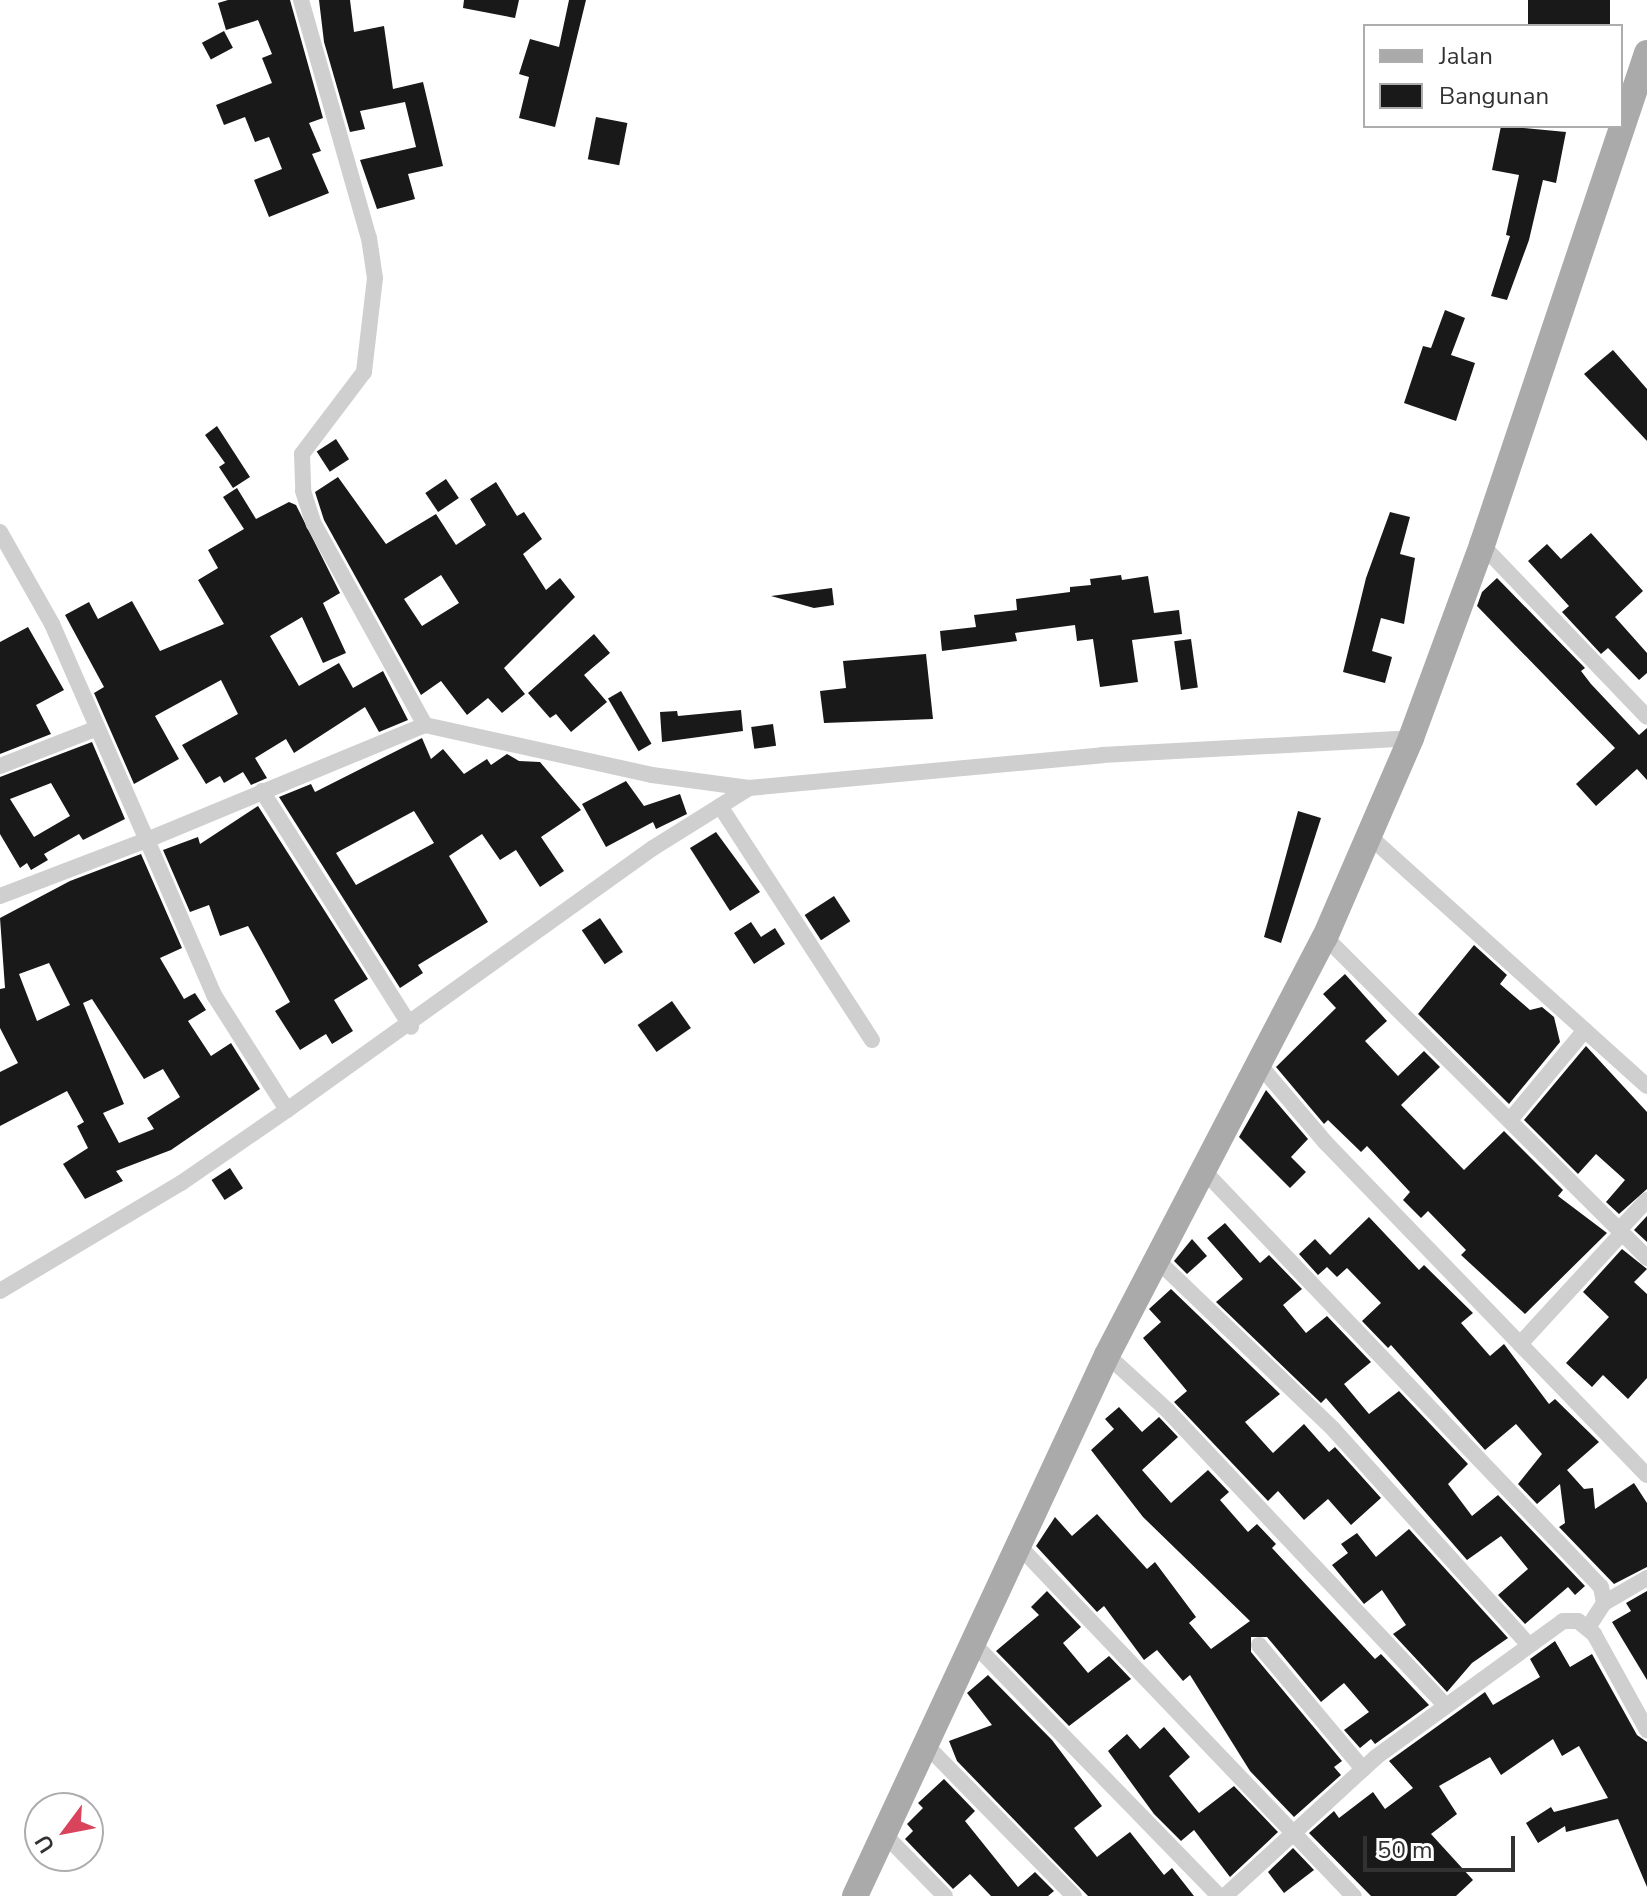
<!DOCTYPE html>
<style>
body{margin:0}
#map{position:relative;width:1647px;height:1896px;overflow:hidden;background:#fff;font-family:"Nunito Sans",sans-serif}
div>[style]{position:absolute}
.building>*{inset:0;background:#191919;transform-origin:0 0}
.street>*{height:16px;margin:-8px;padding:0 8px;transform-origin:8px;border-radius:8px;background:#cfcfcf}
.primary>*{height:26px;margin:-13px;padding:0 13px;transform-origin:13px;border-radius:13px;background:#aaa}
span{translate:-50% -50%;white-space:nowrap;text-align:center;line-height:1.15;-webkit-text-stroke:8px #fff;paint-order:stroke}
.legend{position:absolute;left:1363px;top:24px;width:260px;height:104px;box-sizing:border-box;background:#fff;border:2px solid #adadad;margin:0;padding:10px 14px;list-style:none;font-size:24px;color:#323232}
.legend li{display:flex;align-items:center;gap:16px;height:40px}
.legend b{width:40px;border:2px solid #adadad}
.north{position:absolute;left:24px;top:1792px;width:80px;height:80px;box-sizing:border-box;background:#fff;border:2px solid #adadad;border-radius:50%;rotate:238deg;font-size:22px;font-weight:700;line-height:32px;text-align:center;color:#323232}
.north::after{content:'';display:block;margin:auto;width:28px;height:36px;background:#d9435c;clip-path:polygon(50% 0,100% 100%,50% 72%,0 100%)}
.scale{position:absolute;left:1363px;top:1836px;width:152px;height:36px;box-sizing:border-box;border:4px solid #323232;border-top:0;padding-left:10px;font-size:24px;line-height:28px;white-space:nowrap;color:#323232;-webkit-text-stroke:6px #fff;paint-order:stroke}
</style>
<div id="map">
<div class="building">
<i style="clip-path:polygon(228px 0,290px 0,323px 118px,309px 123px,321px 151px,312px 154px,329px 193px,269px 217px,254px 180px,282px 169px,269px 137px,255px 142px,245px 117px,224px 125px,216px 105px,272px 83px,262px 58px,272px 54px,258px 20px,226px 30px,218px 3px)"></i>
<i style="clip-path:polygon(319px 0,350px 0,354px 32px,384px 26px,393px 89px,423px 82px,443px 166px,408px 174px,415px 199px,377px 209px,360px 160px,416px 147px,405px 102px,360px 111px,365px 129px,350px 132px,324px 42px)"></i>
<i style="clip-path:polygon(464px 0,519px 0,515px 18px,463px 8px)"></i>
<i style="clip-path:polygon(569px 0,586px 0,555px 127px,519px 118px,529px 77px,519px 74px,530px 39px,559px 47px)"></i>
<i style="left:1528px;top:0;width:82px;height:27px"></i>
<i style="left:224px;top:31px;width:19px;height:25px;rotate:62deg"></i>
<i style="left:596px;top:117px;width:32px;height:43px;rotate:11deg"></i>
<i style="clip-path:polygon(1501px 126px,1566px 132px,1556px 183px,1543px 180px,1529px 240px,1507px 300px,1491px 296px,1510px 236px,1506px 235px,1519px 175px,1492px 170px)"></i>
<i style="clip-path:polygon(1445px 310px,1465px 318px,1451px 355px,1475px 363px,1456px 421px,1404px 403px,1423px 346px,1431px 348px)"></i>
<i style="clip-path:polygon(1613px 350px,1647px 389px,1647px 441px,1584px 374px)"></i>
<i style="clip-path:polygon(217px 426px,250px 477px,233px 488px,219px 467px,225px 463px,205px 435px)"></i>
<i style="left:336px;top:439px;width:24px;height:23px;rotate:57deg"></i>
<i style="clip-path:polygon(evenodd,338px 477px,386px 544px,436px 514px,456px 545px,486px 525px,470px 499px,496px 482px,517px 516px,524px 512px,542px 539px,523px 554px,546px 590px,560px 578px,575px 597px,504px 668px,525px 694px,502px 713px,488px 698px,467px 715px,441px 681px,421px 695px,324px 520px,315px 492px,338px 477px,441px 575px,459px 603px,422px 626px,404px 599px,441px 575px)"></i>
<i style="left:446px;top:479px;width:23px;height:25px;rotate:56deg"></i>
<i style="clip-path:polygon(237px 488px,256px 519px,289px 502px,296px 505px,340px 593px,323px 603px,346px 653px,323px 663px,302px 617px,270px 636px,299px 686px,339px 663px,353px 688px,383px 671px,408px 720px,379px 732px,365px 707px,294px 753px,286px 739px,255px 758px,267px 778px,251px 785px,243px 772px,224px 783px,220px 776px,206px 784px,182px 745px,238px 714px,221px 680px,155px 716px,179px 759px,134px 784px,94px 693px,104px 687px,65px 615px,89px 602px,98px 619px,132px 601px,160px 651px,224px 624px,198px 580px,218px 568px,208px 550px,244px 529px,223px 497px)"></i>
<i style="clip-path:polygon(1390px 512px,1410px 517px,1400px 554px,1415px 558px,1404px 624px,1381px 618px,1372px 651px,1392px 657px,1385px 683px,1343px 672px,1366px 578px)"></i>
<i style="clip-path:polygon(1591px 533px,1643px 591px,1615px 617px,1647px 653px,1647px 673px,1639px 680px,1608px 648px,1601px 654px,1562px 612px,1569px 606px,1528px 561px,1547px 544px,1561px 559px)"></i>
<i style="clip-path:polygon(1121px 575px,1122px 580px,1148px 576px,1154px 613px,1179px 610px,1182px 634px,1132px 640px,1138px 682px,1100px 687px,1093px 639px,1077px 641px,1075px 625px,1015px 633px,1017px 641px,942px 651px,940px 631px,976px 627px,974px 615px,1017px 610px,1016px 599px,1070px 592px,1070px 587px,1091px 585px,1090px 579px)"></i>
<i style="clip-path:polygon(1497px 578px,1585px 668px,1581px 671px,1591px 684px,1639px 735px,1647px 728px,1647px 780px,1637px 769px,1596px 806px,1576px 784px,1615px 748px,1477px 606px,1482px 592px)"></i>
<i style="clip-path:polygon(832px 588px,834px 605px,814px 608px,771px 596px)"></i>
<i style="clip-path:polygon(28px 627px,64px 690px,36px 705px,51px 734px,0 754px,0 642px)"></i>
<i style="clip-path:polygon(594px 634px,610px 653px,584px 675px,607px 702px,571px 732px,556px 714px,550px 718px,528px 693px)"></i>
<i style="left:1191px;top:639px;width:49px;height:17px;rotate:82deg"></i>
<i style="clip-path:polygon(926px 654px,933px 719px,824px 723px,820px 691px,846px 688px,843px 661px)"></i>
<i style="left:621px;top:691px;width:61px;height:15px;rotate:60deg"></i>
<i style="clip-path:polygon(741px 710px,743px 731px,662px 742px,660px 712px,677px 711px,678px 716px)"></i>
<i style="left:773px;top:724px;width:22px;height:22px;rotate:82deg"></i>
<i style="clip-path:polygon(evenodd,422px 738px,431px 759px,443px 749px,464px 774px,487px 759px,491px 765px,507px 754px,519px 761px,540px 762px,581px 810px,541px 837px,564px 871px,540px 887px,516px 850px,500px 860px,482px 834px,449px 856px,488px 922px,418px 965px,423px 973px,400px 988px,279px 797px,311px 784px,315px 792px,422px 738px,414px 811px,434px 843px,356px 885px,336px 853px,414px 811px)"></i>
<i style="clip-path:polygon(evenodd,92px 742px,125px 819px,83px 840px,79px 834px,44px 854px,48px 860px,31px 870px,27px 863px,20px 868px,0 834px,0 777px,92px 742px,51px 783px,70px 816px,34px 837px,10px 799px,51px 783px)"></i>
<i style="clip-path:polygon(626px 781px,644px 806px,680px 794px,687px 814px,656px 829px,653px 822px,606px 847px,582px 804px)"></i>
<i style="clip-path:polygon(258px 806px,368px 979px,334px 1000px,353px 1031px,332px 1044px,326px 1034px,300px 1050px,275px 1011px,290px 1002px,248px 926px,220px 936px,209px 905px,190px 912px,163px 850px,198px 837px,200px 844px)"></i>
<i style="clip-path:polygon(1298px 811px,1321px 818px,1281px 943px,1264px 937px)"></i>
<i style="clip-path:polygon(716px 832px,760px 892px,730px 911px,690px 848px)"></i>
<i style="clip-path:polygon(evenodd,141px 854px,182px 948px,160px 958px,184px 999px,195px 993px,206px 1010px,188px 1021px,211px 1056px,231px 1043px,260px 1089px,171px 1150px,116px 1171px,123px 1181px,85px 1199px,63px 1164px,88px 1148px,77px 1126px,84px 1122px,67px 1091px,0 1126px,0 1072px,18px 1063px,0 1028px,0 989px,5px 988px,0 918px,70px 881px,141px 854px,49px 963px,70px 1005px,37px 1021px,19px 974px,49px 963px,141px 854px,92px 999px,144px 1079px,163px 1069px,180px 1097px,147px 1118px,154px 1129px,119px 1143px,103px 1113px,124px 1104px,83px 1003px,92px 999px)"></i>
<i style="left:834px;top:896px;width:30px;height:35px;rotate:57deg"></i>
<i style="left:600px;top:918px;width:41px;height:22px;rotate:56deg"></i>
<i style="clip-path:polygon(751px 922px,761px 937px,775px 928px,785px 944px,754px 964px,734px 933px)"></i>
<i style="clip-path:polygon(1474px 945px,1507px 975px,1500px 984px,1530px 1010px,1542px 1007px,1554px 1017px,1560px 1042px,1509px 1104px,1418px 1014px)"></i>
<i style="clip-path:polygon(1345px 974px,1387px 1021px,1365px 1041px,1398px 1076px,1424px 1051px,1440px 1067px,1401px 1105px,1464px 1170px,1504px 1131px,1563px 1190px,1558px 1196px,1607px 1233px,1525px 1314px,1461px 1255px,1466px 1250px,1428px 1211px,1421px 1218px,1403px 1200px,1410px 1192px,1367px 1146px,1361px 1152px,1328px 1120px,1324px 1124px,1276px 1067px,1336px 1008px,1323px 994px)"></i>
<i style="left:672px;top:1001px;width:33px;height:42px;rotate:55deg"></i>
<i style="clip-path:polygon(1586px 1046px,1647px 1112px,1647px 1189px,1619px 1214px,1606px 1202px,1625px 1180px,1596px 1154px,1578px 1174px,1524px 1120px)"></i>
<i style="clip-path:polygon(1266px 1090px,1308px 1139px,1291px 1157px,1306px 1172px,1290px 1188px,1239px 1137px)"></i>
<i style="left:230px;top:1168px;width:24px;height:22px;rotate:57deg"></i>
<i style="clip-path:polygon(1647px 1216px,1647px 1242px,1634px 1230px)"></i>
<i style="clip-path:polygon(1369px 1217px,1419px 1270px,1424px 1265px,1473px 1313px,1461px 1323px,1490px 1356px,1504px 1344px,1549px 1404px,1555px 1399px,1599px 1442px,1567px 1470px,1584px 1489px,1593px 1488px,1595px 1509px,1634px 1483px,1647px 1503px,1647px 1567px,1614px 1584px,1559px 1527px,1565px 1523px,1560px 1484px,1537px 1504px,1518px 1484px,1542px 1454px,1516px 1424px,1485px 1450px,1391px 1345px,1388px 1348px,1362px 1321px,1381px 1303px,1347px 1268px,1337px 1277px,1327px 1267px,1318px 1275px,1299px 1254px,1315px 1239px,1330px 1255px)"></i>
<i style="clip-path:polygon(1225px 1223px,1260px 1263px,1269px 1255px,1302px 1289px,1283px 1305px,1306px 1333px,1327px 1316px,1371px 1362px,1344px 1384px,1369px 1414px,1399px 1391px,1468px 1464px,1448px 1484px,1472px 1516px,1498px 1495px,1585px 1586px,1575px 1595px,1568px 1587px,1525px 1624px,1498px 1595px,1528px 1569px,1501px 1536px,1467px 1560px,1326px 1398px,1321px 1403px,1216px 1302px,1243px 1279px,1207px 1238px)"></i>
<i style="clip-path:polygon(1192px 1239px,1207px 1256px,1187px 1274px,1174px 1261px)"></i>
<i style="clip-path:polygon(1622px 1249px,1647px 1269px,1634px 1282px,1647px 1294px,1647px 1378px,1628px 1399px,1603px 1375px,1592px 1387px,1566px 1363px,1609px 1317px,1583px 1292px)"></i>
<i style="clip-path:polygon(1171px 1289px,1280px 1394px,1245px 1422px,1273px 1453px,1304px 1424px,1329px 1452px,1335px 1447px,1381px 1498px,1351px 1525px,1328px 1499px,1304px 1520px,1278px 1491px,1268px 1501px,1174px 1402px,1187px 1391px,1143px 1338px,1161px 1322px,1149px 1309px)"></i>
<i style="clip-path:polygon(1119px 1407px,1142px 1432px,1159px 1417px,1178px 1437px,1142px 1470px,1171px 1503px,1208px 1470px,1229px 1492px,1220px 1500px,1248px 1532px,1257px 1524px,1276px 1544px,1272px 1548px,1375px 1659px,1381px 1654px,1429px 1705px,1375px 1744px,1371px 1739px,1360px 1748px,1344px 1730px,1369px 1712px,1344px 1683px,1321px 1702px,1267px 1637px,1251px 1637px,1251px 1652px,1342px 1761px,1334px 1767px,1341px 1775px,1294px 1817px,1250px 1771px,1190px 1675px,1183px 1681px,1157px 1650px,1144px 1660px,1104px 1606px,1097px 1612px,1036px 1546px,1055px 1517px,1072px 1536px,1097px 1514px,1147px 1569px,1155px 1562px,1196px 1617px,1189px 1623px,1211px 1649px,1250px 1621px,1143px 1517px,1091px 1450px,1114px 1429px,1105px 1419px)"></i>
<i style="clip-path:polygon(1409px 1529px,1508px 1638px,1472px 1663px,1447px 1692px,1393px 1634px,1406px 1625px,1382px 1590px,1364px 1604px,1332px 1565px,1348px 1553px,1341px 1544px,1357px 1533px,1376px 1557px)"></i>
<i style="clip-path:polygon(1047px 1591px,1081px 1627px,1063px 1643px,1088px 1673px,1109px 1656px,1131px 1679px,1069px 1726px,996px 1651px,1039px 1615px,1031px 1607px)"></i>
<i style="clip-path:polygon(1647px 1591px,1647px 1680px,1612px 1622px,1631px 1611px,1626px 1603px)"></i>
<i style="clip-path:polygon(1555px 1641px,1570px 1667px,1592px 1654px,1637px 1735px,1647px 1742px,1647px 1887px,1618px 1819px,1566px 1832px,1565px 1826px,1538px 1843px,1526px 1823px,1551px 1807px,1554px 1812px,1608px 1798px,1579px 1746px,1562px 1756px,1553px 1739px,1501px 1775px,1490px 1757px,1439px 1786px,1457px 1814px,1431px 1834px,1473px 1880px,1456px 1896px,1371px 1896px,1309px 1833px,1334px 1811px,1339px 1818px,1373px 1792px,1385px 1809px,1413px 1788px,1389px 1761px,1485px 1692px,1493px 1705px,1540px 1677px,1530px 1659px)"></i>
<i style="clip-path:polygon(988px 1675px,1052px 1740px,1102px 1806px,1074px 1828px,1097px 1857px,1130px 1832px,1164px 1875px,1172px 1868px,1194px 1896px,1088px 1896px,957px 1761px,949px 1741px,992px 1725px,967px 1693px)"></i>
<i style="clip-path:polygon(1164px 1727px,1190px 1757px,1169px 1776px,1199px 1813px,1234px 1786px,1278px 1832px,1230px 1877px,1194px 1830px,1181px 1841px,1154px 1814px,1108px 1751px,1127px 1734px,1140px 1749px)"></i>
<i style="clip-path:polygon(944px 1779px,975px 1811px,965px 1821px,1018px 1887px,1035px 1872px,1054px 1891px,1048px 1896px,991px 1896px,970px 1874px,953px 1889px,905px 1839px,913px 1831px,907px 1824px,923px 1808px,918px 1803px)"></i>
<i style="clip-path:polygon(1293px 1848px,1314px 1870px,1284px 1893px,1268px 1872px)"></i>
</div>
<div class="street">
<i style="left:301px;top:0;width:248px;rotate:74.1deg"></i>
<i style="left:369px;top:238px;width:40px;rotate:81.5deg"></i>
<i style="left:375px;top:278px;width:95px;rotate:96.7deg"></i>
<i style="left:364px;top:372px;width:103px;rotate:127.1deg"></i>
<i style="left:302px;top:454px;width:37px;rotate:88deg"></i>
<i style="left:303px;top:491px;width:35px;rotate:72deg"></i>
<i style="left:314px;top:524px;width:230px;rotate:61.1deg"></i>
<i style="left:0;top:532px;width:106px;rotate:60.5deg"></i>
<i style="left:52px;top:624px;width:236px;rotate:66.3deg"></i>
<i style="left:147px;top:840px;width:301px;rotate:-22.5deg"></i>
<i style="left:425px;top:725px;width:232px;rotate:12.4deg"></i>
<i style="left:652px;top:775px;width:98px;rotate:7.6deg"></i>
<i style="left:749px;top:788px;width:355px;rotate:-5.3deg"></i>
<i style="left:1102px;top:755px;width:309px;rotate:-3.1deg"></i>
<i style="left:1482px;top:545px;width:238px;rotate:46.2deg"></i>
<i style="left:0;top:766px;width:102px;rotate:-21.3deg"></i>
<i style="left:262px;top:791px;width:279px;rotate:57.7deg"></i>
<i style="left:720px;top:806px;width:279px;rotate:57deg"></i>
<i style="left:1368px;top:835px;width:375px;rotate:42deg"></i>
<i style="left:0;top:896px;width:157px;rotate:-20.9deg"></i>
<i style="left:147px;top:840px;width:169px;rotate:66.6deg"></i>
<i style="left:214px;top:995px;width:136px;rotate:57.6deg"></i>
<i style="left:287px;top:1110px;width:129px;rotate:145.4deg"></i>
<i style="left:181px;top:1183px;width:211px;rotate:149.2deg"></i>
<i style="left:1325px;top:937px;width:455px;rotate:44.9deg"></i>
<i style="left:1257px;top:1062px;width:105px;rotate:49.6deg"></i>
<i style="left:1325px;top:1142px;width:463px;rotate:46deg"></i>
<i style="left:287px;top:1110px;width:450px;rotate:-35.6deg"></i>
<i style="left:653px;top:848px;width:113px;rotate:-32deg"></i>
<i style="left:1510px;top:1120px;width:117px;rotate:-50.2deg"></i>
<i style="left:1204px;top:1171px;width:575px;rotate:46.34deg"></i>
<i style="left:1601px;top:1587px;width:16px;rotate:79deg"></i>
<i style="left:1604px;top:1603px;width:30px;rotate:123deg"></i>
<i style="left:1619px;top:1230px;width:41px;rotate:-47deg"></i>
<i style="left:1157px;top:1260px;width:245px;rotate:43.8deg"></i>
<i style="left:1334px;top:1430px;width:289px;rotate:47.8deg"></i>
<i style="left:1520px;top:1344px;width:151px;rotate:-47.4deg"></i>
<i style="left:1107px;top:1355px;width:81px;rotate:42.5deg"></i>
<i style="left:1167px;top:1410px;width:403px;rotate:46.7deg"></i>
<i style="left:1018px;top:1545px;width:486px;rotate:46.3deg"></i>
<i style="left:1604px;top:1603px;width:50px;rotate:-30.2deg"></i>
<i style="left:973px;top:1643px;width:353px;rotate:45.8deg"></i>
<i style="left:1259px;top:1645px;width:162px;rotate:50deg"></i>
<i style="left:925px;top:1744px;width:213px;rotate:45.6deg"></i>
<i style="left:884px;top:1834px;width:87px;rotate:45.5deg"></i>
<i style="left:1225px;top:1896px;width:205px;rotate:-42.6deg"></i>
<i style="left:1376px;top:1757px;width:231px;rotate:-36deg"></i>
<i style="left:1563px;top:1621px;width:15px"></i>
<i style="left:1578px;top:1621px;width:21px;rotate:39deg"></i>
<i style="left:1594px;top:1634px;width:110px;rotate:61.1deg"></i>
</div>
<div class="primary">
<i style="left:855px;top:1896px;width:597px;rotate:-65.02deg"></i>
<i style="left:1107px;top:1355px;width:471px;rotate:-62.5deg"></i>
<i style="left:1325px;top:937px;width:217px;rotate:-66.6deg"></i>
<i style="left:1411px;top:738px;width:206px;rotate:-69.8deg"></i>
<i style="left:1482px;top:545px;width:519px;rotate:-71.46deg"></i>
</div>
<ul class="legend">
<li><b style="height:10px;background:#aaa"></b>Jalan</li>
<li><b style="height:22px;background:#191919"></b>Bangunan</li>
</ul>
<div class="north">U</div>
<div class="scale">50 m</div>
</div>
